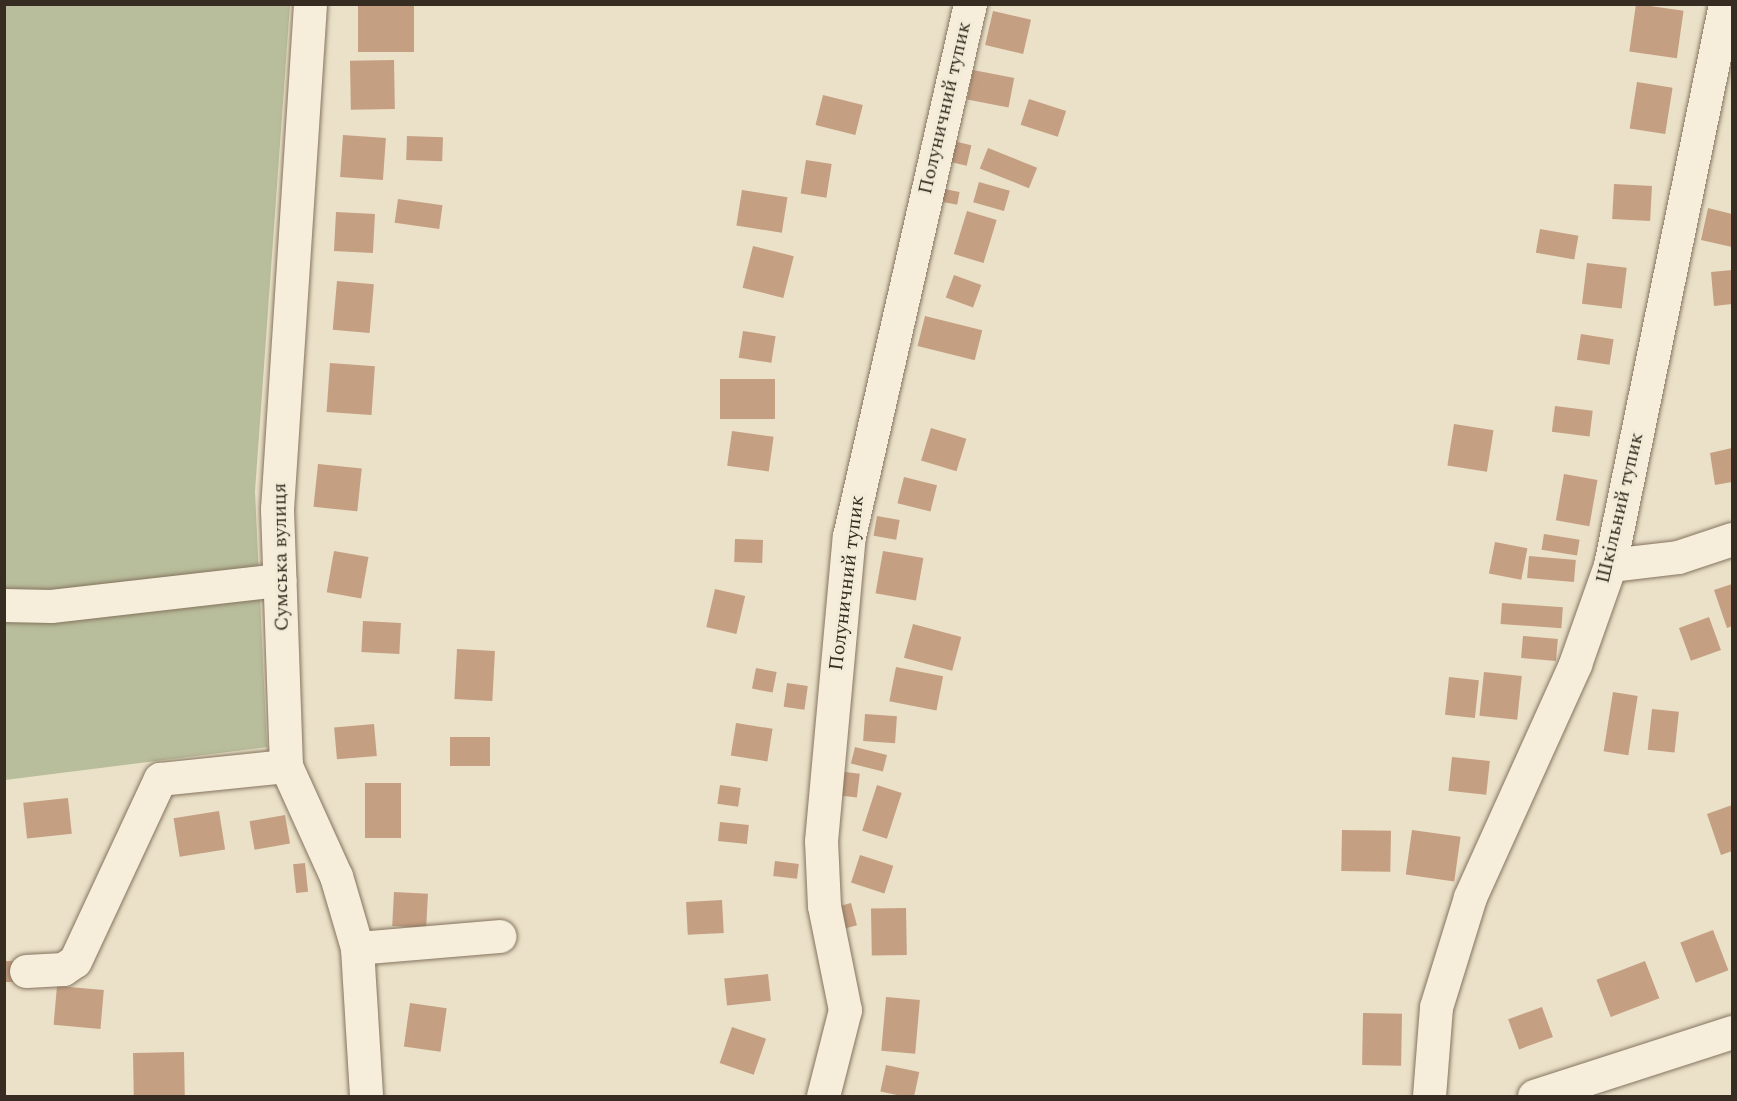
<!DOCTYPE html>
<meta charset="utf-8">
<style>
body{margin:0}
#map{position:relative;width:1737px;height:1101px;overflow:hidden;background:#eae1c8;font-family:Spectral,serif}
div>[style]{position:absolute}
.cemetery>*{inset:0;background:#b8bd9b}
.building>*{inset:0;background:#c59f82;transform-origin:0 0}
.roads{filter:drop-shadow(0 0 2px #85745f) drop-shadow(0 0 2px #85745f)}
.minor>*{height:33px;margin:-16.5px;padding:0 16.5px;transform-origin:16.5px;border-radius:16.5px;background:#f6eedb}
span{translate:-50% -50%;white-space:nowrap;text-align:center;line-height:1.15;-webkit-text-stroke:6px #f2ebd7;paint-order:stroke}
.street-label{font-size:20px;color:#372c21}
.frame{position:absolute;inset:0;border:6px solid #372c21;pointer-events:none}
</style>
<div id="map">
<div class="cemetery">
<i style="clip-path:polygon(4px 5px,290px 5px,255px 491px,267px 747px,5px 780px)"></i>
</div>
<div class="building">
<i style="left:358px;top:4px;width:56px;height:48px"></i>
<i style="left:1636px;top:4px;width:48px;height:48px;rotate:8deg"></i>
<i style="left:993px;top:11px;width:39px;height:35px;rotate:13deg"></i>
<i style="left:394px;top:60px;width:49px;height:44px;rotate:89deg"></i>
<i style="left:973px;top:70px;width:42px;height:30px;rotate:11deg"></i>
<i style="left:1637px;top:82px;width:36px;height:47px;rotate:9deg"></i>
<i style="left:823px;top:95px;width:41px;height:31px;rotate:14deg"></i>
<i style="left:1029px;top:99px;width:39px;height:27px;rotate:18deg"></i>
<i style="left:343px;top:135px;width:43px;height:42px;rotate:4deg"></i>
<i style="left:407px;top:136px;width:36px;height:24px;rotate:2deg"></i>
<i style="left:949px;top:140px;width:23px;height:21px;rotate:13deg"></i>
<i style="left:988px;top:148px;width:53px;height:22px;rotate:22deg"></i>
<i style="left:806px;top:160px;width:26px;height:34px;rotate:9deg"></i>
<i style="left:979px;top:182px;width:32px;height:21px;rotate:16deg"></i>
<i style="left:1614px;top:184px;width:38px;height:35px;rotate:3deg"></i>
<i style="left:939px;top:188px;width:21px;height:13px;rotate:11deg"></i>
<i style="left:742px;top:190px;width:46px;height:36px;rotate:9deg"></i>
<i style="left:398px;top:199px;width:45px;height:24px;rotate:8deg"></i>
<i style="clip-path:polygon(1708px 208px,1732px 214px,1732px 247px,1701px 240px)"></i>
<i style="left:967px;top:211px;width:31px;height:45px;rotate:17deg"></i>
<i style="left:336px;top:212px;width:39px;height:39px;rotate:3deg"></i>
<i style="left:1540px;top:229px;width:39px;height:24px;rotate:10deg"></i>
<i style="left:753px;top:246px;width:42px;height:43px;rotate:14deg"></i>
<i style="left:1587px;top:263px;width:40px;height:41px;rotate:7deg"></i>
<i style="clip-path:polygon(1732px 270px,1732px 304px,1714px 306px,1711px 272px)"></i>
<i style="left:954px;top:275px;width:29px;height:24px;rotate:20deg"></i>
<i style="left:337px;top:281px;width:37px;height:49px;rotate:5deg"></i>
<i style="left:925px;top:316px;width:59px;height:31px;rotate:14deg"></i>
<i style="left:743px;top:331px;width:33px;height:27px;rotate:9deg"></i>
<i style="left:1581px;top:334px;width:33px;height:26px;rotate:9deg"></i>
<i style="left:330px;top:363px;width:45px;height:49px;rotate:4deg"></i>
<i style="left:720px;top:379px;width:55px;height:40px"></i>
<i style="left:1555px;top:406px;width:38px;height:26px;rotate:7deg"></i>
<i style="left:1454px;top:424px;width:40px;height:42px;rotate:9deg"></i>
<i style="left:931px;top:428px;width:37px;height:34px;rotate:17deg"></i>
<i style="left:732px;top:431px;width:42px;height:35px;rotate:8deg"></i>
<i style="clip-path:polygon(1732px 448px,1732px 482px,1715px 485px,1710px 453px)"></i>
<i style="left:318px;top:464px;width:44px;height:43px;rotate:6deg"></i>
<i style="left:1564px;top:474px;width:34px;height:47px;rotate:10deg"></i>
<i style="left:904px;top:477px;width:34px;height:27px;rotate:14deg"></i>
<i style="left:877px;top:516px;width:23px;height:20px;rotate:10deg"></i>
<i style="left:1544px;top:534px;width:36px;height:16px;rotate:9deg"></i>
<i style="left:735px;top:539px;width:28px;height:23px;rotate:2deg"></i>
<i style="left:1495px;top:542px;width:33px;height:32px;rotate:11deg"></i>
<i style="left:334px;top:551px;width:35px;height:42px;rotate:10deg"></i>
<i style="left:883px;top:551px;width:41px;height:43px;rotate:10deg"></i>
<i style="left:1529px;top:556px;width:47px;height:22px;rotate:5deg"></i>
<i style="clip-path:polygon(1732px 584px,1732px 626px,1727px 628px,1714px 590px)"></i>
<i style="left:715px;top:589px;width:31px;height:39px;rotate:13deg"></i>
<i style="left:1502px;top:603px;width:61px;height:21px;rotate:4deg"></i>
<i style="left:1709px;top:617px;width:35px;height:32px;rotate:70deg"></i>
<i style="left:363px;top:621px;width:38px;height:31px;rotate:3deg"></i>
<i style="left:913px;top:624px;width:50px;height:35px;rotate:15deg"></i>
<i style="left:1523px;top:636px;width:35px;height:22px;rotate:5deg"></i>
<i style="left:457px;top:649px;width:38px;height:50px;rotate:3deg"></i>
<i style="left:896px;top:667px;width:48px;height:35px;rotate:11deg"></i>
<i style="left:756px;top:668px;width:21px;height:21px;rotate:11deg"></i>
<i style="left:1484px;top:672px;width:38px;height:44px;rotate:6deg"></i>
<i style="left:1449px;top:677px;width:30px;height:38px;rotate:6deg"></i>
<i style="left:787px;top:683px;width:21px;height:24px;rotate:8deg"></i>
<i style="left:1613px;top:692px;width:25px;height:60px;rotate:9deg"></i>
<i style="left:1652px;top:709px;width:27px;height:41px;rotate:6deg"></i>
<i style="left:865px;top:714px;width:32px;height:27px;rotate:4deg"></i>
<i style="left:736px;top:723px;width:37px;height:33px;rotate:9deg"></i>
<i style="left:374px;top:724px;width:32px;height:40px;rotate:85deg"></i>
<i style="left:450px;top:737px;width:40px;height:29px"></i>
<i style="left:855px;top:747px;width:33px;height:17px;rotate:14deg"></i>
<i style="left:1452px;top:757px;width:38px;height:34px;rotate:6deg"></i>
<i style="left:837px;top:771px;width:23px;height:24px;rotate:7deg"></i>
<i style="left:365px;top:783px;width:36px;height:55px"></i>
<i style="left:720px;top:785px;width:21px;height:19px;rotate:8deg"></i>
<i style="left:877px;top:785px;width:26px;height:48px;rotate:18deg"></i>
<i style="left:68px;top:798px;width:36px;height:45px;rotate:84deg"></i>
<i style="clip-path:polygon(1732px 805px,1732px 851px,1721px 855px,1707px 814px)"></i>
<i style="left:219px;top:811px;width:39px;height:46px;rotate:81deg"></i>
<i style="left:285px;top:815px;width:29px;height:36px;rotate:80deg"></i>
<i style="left:720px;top:822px;width:29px;height:19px;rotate:6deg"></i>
<i style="left:1342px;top:830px;width:49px;height:41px;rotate:1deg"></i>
<i style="left:1412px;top:830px;width:49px;height:45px;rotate:8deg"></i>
<i style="left:860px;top:855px;width:35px;height:29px;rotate:18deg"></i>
<i style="left:775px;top:861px;width:24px;height:15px;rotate:7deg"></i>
<i style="left:305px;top:863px;width:29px;height:12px;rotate:84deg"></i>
<i style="left:394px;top:892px;width:34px;height:34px;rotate:3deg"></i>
<i style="left:722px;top:900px;width:33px;height:36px;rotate:87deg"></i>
<i style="left:851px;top:903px;width:23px;height:19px;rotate:75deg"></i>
<i style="left:906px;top:908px;width:47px;height:35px;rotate:89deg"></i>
<i style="left:1713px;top:930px;width:43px;height:35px;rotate:69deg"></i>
<i style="left:4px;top:961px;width:9px;height:21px"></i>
<i style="left:1645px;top:961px;width:40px;height:52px;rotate:69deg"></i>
<i style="left:768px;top:974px;width:27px;height:44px;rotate:84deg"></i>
<i style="left:57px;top:986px;width:47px;height:39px;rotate:5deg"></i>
<i style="left:886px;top:997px;width:34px;height:54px;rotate:5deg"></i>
<i style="left:410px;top:1003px;width:37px;height:44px;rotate:8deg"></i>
<i style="left:1542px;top:1007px;width:32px;height:36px;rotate:70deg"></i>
<i style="left:1363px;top:1013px;width:39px;height:52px;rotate:1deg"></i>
<i style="left:732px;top:1027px;width:36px;height:38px;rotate:19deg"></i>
<i style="left:184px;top:1052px;width:44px;height:51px;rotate:89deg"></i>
<i style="left:886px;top:1065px;width:34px;height:27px;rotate:12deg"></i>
</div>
<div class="roads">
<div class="minor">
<i style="left:310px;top:4px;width:506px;rotate:93.74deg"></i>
<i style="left:277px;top:509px;width:257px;rotate:88deg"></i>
<i style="left:286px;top:766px;width:121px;rotate:65.6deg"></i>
<i style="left:336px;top:876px;width:75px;rotate:73.7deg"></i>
<i style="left:357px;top:948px;width:148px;rotate:86.5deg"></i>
<i style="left:1610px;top:565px;width:68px;rotate:-6.7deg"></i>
<i style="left:1678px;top:557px;width:57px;rotate:-18.4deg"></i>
<i style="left:4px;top:605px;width:47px;rotate:1.2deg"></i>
<i style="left:51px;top:606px;width:230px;rotate:-6.5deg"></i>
<i style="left:357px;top:948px;width:143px;rotate:-4.8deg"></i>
<i style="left:26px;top:971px;width:37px;rotate:-3deg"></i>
<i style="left:63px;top:969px;width:14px;rotate:-34deg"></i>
<i style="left:75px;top:961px;width:201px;rotate:-65deg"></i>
<i style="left:160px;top:779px;width:127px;rotate:-5.9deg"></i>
<i style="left:823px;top:1096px;width:89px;rotate:-75.7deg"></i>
<i style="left:845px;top:1010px;width:106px;rotate:-101.4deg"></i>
<i style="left:824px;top:906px;width:65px;rotate:-92.6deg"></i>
<i style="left:821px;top:841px;width:306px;rotate:-84.8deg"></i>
<i style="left:849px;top:536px;width:546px;rotate:-77.19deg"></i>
<i style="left:1429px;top:1096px;width:89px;rotate:-85.5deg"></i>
<i style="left:1436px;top:1007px;width:115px;rotate:-72.8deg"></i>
<i style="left:1470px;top:897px;width:256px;rotate:-65.7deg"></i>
<i style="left:1575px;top:664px;width:105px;rotate:-70.5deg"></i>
<i style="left:1610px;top:565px;width:573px;rotate:-78.42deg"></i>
<i style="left:1534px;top:1096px;width:208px;rotate:-17.9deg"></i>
</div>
</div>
<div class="street-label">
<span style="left:945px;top:108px;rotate:-77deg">Полуничний тупик</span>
<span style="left:1620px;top:508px;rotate:-77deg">Шкільний тупик</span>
<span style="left:281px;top:557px;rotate:-91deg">Сумська вулиця</span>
<span style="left:847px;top:583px;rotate:-83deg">Полуничний тупик</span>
</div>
<div class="frame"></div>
</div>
